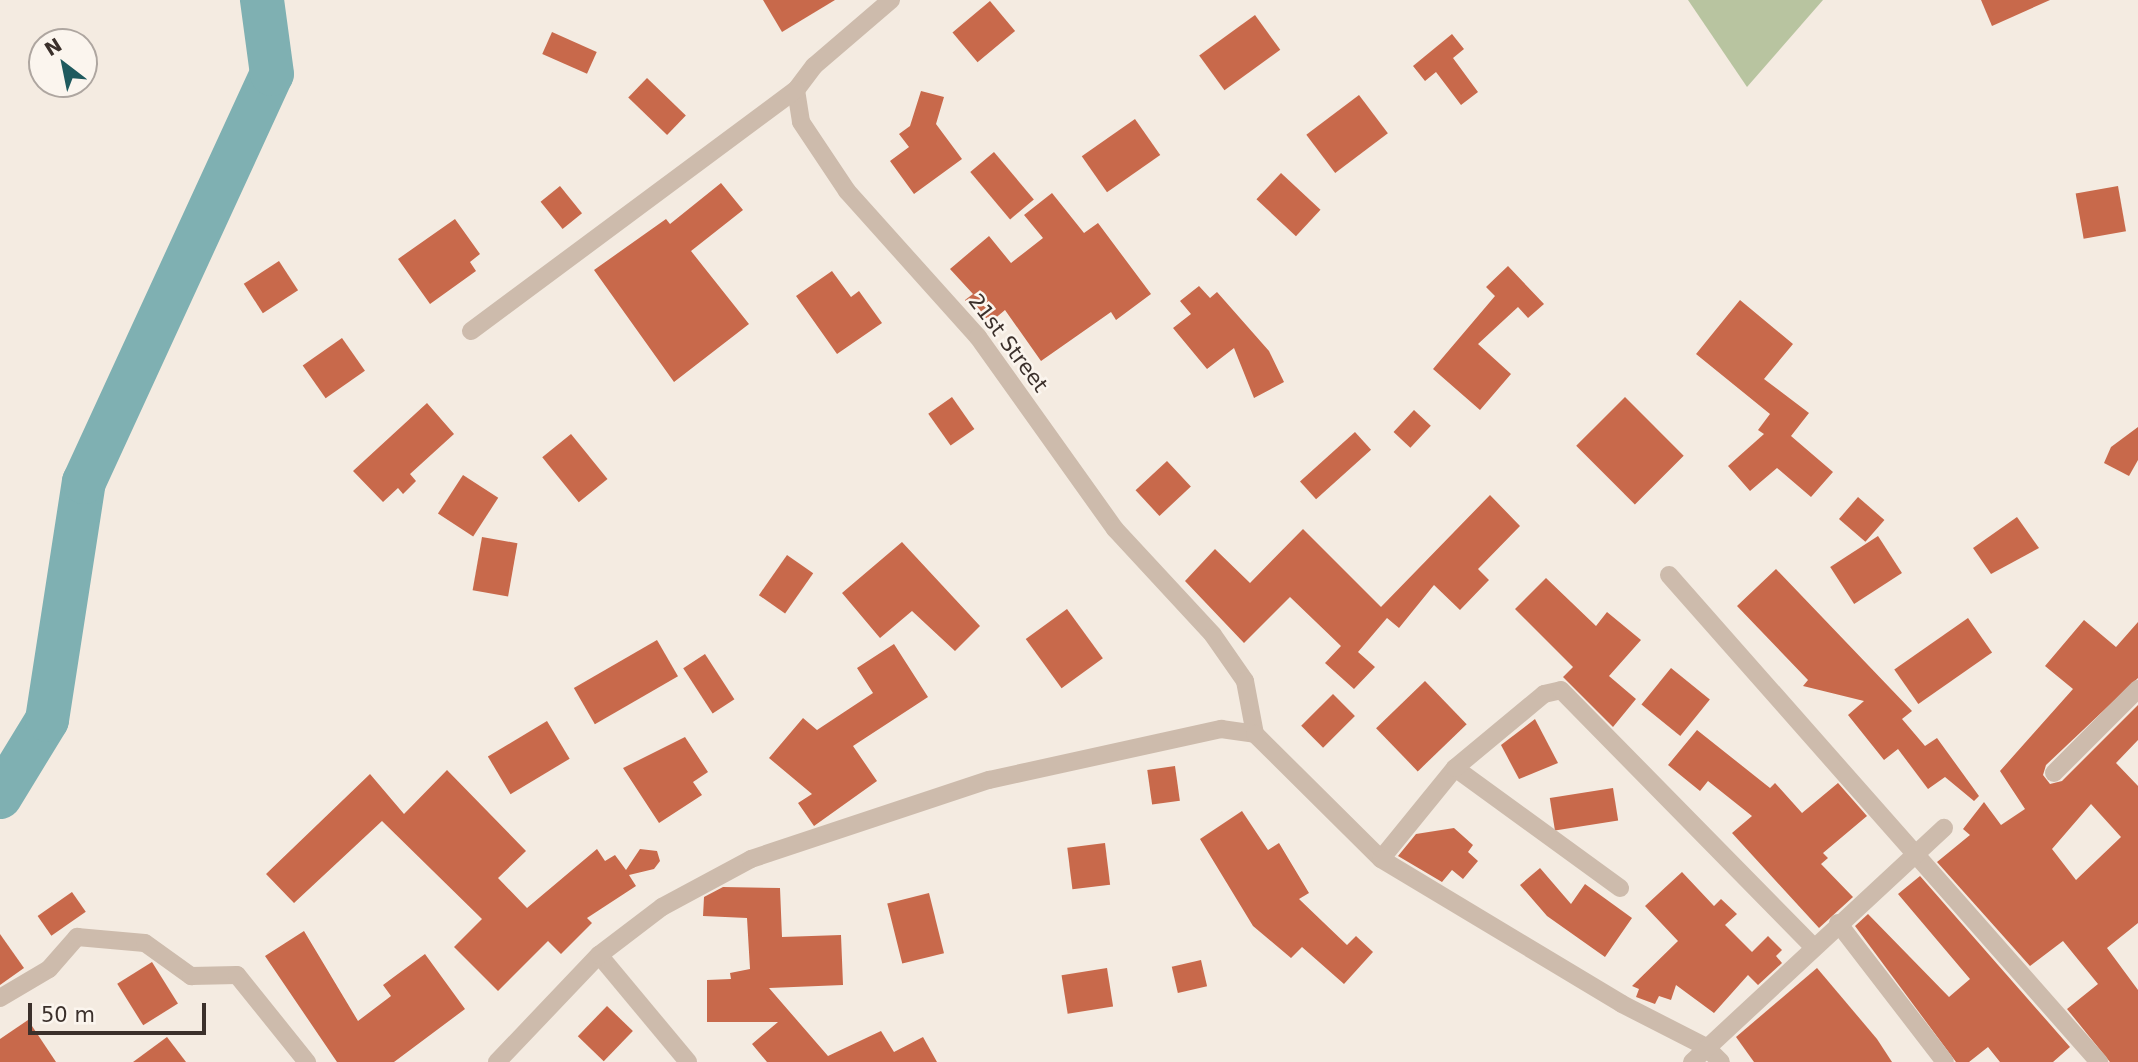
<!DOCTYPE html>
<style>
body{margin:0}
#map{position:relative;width:2138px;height:1062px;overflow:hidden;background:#f4ebe1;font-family:"DejaVu Sans",sans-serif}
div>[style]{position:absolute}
.green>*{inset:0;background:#b8c4a0}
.river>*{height:44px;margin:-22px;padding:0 22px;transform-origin:22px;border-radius:22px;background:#7fb0b2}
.building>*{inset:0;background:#c8694b;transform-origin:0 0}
.minor>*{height:18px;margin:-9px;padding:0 9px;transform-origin:9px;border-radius:9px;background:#cdbbac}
span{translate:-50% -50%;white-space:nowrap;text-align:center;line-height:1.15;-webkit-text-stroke:5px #fbf5ee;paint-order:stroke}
.street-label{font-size:21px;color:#3b302b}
.north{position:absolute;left:28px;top:28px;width:70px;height:70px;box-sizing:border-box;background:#fbf5ee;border:2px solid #aea6a0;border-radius:50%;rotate:328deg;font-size:19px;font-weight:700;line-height:28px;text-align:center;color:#3b302b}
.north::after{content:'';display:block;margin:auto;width:24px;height:32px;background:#1f5a5e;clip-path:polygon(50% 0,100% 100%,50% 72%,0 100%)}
.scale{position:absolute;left:28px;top:1003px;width:178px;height:32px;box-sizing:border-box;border:4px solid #3b302b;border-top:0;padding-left:9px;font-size:21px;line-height:24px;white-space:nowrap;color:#3b302b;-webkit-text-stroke:5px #fbf5ee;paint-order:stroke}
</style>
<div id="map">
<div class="green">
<i style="clip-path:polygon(1688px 0,1823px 0,1747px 87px)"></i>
</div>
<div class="river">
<i style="left:0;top:797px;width:90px;rotate:-58.6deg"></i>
<i style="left:47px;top:720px;width:241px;rotate:-81.2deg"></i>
<i style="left:84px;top:482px;width:449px;rotate:-65.3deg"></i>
<i style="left:272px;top:74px;width:75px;rotate:-97.7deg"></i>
</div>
<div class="building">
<i style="clip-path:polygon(763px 0,835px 0,782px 32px)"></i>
<i style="clip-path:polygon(1981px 0,2050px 0,1992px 26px)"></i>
<i style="left:990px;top:1px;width:39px;height:49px;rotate:50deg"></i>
<i style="left:1255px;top:15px;width:43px;height:69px;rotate:54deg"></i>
<i style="left:552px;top:32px;width:49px;height:24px;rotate:24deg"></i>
<i style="clip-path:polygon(1452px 34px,1464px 49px,1453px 58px,1478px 92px,1461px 105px,1436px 72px,1425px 81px,1413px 66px)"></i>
<i style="left:647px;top:78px;width:54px;height:27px;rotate:44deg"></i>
<i style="clip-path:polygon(921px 91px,944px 97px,936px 124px,962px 159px,914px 194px,890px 161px,909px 147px,899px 134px,910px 126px)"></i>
<i style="left:1359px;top:95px;width:48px;height:66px;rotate:53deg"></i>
<i style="left:1135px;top:119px;width:44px;height:65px;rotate:55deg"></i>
<i style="left:994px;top:152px;width:62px;height:31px;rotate:50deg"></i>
<i style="left:1281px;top:173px;width:54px;height:36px;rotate:43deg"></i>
<i style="clip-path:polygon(721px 183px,743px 210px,691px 251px,749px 324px,674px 382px,594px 270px,666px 219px,670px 224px)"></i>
<i style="left:560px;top:186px;width:35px;height:25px;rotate:51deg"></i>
<i style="left:2118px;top:186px;width:46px;height:43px;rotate:80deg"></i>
<i style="clip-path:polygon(1052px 193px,1084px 233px,1098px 223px,1151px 294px,1116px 320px,1111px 312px,1041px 361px,1005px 310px,986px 326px,965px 300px,973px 294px,950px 269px,989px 236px,1011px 263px,1043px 238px,1024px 215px)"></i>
<i style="clip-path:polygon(455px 219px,480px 254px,470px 262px,476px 271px,430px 304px,398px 259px)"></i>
<i style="left:279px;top:261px;width:35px;height:42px;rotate:57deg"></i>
<i style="clip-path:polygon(1508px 266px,1544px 304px,1528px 318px,1518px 307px,1478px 344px,1511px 374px,1480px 410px,1433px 369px,1495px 296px,1486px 287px)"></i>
<i style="clip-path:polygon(832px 271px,851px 297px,859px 291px,882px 323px,837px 354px,796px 296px)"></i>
<i style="clip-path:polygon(1199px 286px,1210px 298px,1217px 292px,1269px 351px,1284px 382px,1254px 398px,1234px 348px,1207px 369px,1173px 328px,1191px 314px,1180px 301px)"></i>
<i style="clip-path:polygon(1740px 300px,1793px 344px,1764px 379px,1809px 413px,1791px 436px,1833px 472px,1811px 497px,1777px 468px,1750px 491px,1728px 466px,1764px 434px,1758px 430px,1770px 414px,1696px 354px)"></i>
<i style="left:342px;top:338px;width:40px;height:48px;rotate:55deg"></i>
<i style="left:952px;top:397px;width:39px;height:29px;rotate:55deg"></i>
<i style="left:1625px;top:397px;width:83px;height:69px;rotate:45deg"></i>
<i style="clip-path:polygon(427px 403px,454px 434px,410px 474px,416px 481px,403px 494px,398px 488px,383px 502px,353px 471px)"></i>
<i style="left:1414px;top:410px;width:23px;height:30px;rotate:43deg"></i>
<i style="clip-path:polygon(2138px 427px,2138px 460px,2129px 476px,2104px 463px,2111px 447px)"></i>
<i style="left:1355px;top:432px;width:24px;height:74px;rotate:48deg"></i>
<i style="left:571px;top:434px;width:58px;height:37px;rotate:51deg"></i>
<i style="left:1167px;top:461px;width:35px;height:43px;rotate:47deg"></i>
<i style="left:463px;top:475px;width:42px;height:46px;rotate:33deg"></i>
<i style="clip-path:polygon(1490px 495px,1520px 526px,1478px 569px,1489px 580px,1460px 610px,1434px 585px,1399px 628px,1387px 618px,1358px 652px,1375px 667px,1354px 689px,1325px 663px,1341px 646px,1290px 597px,1244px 643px,1185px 581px,1215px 549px,1250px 583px,1303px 529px,1381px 607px)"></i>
<i style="left:1858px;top:497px;width:35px;height:29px;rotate:41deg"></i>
<i style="clip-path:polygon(2017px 517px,2039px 548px,1991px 574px,1973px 548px)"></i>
<i style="left:1878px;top:536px;width:44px;height:57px;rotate:57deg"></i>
<i style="left:482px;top:537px;width:36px;height:54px;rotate:10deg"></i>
<i style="clip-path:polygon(902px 542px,980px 626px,955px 651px,912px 611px,880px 638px,842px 593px)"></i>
<i style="left:787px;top:555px;width:32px;height:49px;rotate:35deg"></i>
<i style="clip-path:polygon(1776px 569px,1912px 711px,1902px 719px,1925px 746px,1937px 738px,1979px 796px,1974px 801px,1945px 777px,1928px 789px,1898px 749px,1884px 760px,1848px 715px,1864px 701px,1803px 686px,1808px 680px,1737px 606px)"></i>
<i style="clip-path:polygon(1546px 578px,1596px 626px,1607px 612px,1641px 640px,1609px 676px,1636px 699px,1613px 727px,1563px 677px,1573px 667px,1515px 609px)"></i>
<i style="left:1067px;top:609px;width:61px;height:51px;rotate:54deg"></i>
<i style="left:1968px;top:618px;width:42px;height:90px;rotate:55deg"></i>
<i style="clip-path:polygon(evenodd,2084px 620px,2116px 647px,2138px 622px,2138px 678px,2046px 765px,2043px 775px,2050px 784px,2062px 781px,2138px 705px,2138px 740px,2116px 763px,2138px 786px,2138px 923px,2107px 948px,2138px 990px,2138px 1062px,2110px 1062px,2067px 1009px,2098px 984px,2063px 941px,2030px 966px,1937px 862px,1970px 835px,1963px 829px,1984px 802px,2001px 825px,2025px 809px,2000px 771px,2073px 689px,2045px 666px,2084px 620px,2091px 804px,2121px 837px,2076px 880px,2052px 849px,2091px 804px)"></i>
<i style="left:657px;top:640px;width:42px;height:96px;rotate:60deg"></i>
<i style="clip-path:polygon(894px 644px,928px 697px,853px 746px,877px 781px,814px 826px,798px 803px,812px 794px,769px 758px,803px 718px,817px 730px,873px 693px,857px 668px)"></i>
<i style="left:705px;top:654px;width:54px;height:26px;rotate:57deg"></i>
<i style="left:1671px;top:668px;width:50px;height:47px;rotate:39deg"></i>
<i style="left:1425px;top:681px;width:60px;height:68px;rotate:46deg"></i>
<i style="left:1333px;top:694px;width:31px;height:45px;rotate:45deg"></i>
<i style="clip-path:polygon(1535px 719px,1558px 763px,1519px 779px,1501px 745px)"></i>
<i style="left:547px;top:721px;width:44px;height:69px;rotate:59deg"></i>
<i style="clip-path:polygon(1697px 730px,1770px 788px,1775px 783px,1802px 813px,1838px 783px,1867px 816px,1823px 853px,1828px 858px,1821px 864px,1853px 897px,1819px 928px,1732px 833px,1752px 816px,1708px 781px,1700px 791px,1668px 765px)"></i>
<i style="clip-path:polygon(685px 737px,708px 772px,693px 782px,702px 795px,659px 823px,623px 768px)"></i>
<i style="left:1175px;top:766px;width:35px;height:28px;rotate:82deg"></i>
<i style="clip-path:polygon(447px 770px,526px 851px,498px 878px,527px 908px,597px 849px,605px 861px,615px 855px,626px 870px,640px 849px,657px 851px,660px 861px,654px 869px,629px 875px,636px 886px,587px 918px,592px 923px,561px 954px,548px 941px,498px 991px,454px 947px,482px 919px,382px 821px,294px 903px,266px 874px,370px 774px,404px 814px)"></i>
<i style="left:1613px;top:788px;width:33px;height:64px;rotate:81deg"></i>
<i style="clip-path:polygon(1242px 811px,1268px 850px,1279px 843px,1309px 893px,1299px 899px,1347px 945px,1356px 936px,1373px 952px,1344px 984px,1302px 947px,1291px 958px,1253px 926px,1200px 839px)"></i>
<i style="clip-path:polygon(1454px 828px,1473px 845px,1468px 852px,1478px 861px,1463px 879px,1452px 870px,1442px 882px,1398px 856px,1416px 834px)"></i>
<i style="left:1105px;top:843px;width:42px;height:38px;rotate:83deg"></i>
<i style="clip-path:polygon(1540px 868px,1571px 904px,1585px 884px,1632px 918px,1605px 957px,1547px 916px,1520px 885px)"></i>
<i style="clip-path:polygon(1682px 872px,1714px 906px,1721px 899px,1737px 914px,1725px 925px,1752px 952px,1768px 936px,1782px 950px,1776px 956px,1782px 963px,1758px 985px,1748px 975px,1714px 1013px,1676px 985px,1671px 1000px,1659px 996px,1655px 1004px,1636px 997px,1639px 989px,1632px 986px,1678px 941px,1645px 906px)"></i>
<i style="clip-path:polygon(1920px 876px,2070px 1047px,2053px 1062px,2000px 1062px,1988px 1047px,1969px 1062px,1956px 1062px,1855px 926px,1868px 914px,1949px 997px,1970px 979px,1898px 894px)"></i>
<i style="clip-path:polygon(723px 887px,780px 888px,782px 937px,841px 935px,843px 985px,769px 988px,828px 1056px,881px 1031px,894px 1052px,923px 1037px,937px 1062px,767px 1062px,752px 1044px,778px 1022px,707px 1022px,707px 980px,731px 979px,730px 973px,750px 969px,747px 918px,703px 916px,704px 897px)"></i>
<i style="left:72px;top:892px;width:24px;height:42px;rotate:55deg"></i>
<i style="left:929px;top:893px;width:62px;height:43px;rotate:76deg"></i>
<i style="clip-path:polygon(304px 931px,358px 1021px,391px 996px,383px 985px,425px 954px,465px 1009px,394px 1062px,337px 1062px,265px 956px)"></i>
<i style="clip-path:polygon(0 934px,24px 968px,0 985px)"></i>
<i style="left:1201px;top:960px;width:27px;height:30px;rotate:77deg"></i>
<i style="left:152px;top:962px;width:49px;height:41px;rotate:58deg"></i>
<i style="left:1107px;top:968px;width:39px;height:46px;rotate:81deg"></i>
<i style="clip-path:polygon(1817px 968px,1877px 1039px,1892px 1062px,1754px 1062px,1736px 1037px)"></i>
<i style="left:607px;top:1006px;width:36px;height:42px;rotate:44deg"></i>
<i style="clip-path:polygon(28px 1020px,56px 1062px,0 1062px,0 1039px)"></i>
<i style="clip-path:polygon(167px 1037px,186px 1062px,133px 1062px)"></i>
</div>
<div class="minor">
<i style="left:891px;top:0;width:101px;rotate:139.4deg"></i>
<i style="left:814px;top:66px;width:30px;rotate:127deg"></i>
<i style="left:796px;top:90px;width:32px;rotate:81deg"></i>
<i style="left:801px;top:122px;width:83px;rotate:56.3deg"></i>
<i style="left:847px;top:191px;width:196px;rotate:48.1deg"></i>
<i style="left:978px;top:337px;width:236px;rotate:54.5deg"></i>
<i style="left:1115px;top:529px;width:144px;rotate:47.2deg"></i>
<i style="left:1213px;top:635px;width:56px;rotate:55.2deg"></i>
<i style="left:1245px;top:681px;width:54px;rotate:79.3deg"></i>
<i style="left:471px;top:331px;width:405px;rotate:-36.6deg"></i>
<i style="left:1669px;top:575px;width:650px;rotate:48.56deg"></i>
<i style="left:1455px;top:768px;width:204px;rotate:36deg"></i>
<i style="left:2054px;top:773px;width:119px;rotate:-45deg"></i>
<i style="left:1381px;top:859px;width:117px;rotate:-50.9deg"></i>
<i style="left:1455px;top:768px;width:116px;rotate:-39.7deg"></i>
<i style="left:1544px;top:694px;width:17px;rotate:-13deg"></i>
<i style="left:1561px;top:690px;width:358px;rotate:45.5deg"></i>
<i style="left:1838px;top:923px;width:175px;rotate:52.4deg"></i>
<i style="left:599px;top:955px;width:139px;rotate:50.2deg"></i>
<i style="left:0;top:998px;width:57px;rotate:-30.6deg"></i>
<i style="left:49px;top:969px;width:43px;rotate:-48.8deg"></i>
<i style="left:77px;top:937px;width:68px;rotate:5deg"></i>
<i style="left:145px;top:943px;width:57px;rotate:35.7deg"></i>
<i style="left:191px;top:976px;width:46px;rotate:-1.2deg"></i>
<i style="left:237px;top:975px;width:112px;rotate:51.2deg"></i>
<i style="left:497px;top:1062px;width:148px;rotate:-46.4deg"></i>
<i style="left:599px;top:955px;width:79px;rotate:-37.3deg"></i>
<i style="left:662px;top:907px;width:101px;rotate:-28.3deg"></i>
<i style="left:751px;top:859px;width:251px;rotate:-18.4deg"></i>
<i style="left:989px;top:780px;width:238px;rotate:-12.4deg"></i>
<i style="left:1221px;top:729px;width:34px;rotate:8deg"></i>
<i style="left:1255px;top:734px;width:177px;rotate:44.8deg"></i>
<i style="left:1381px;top:859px;width:281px;rotate:31deg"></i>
<i style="left:1622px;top:1004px;width:94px;rotate:27.1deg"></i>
<i style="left:1706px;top:1047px;width:21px;rotate:45deg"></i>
<i style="left:1692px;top:1062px;width:344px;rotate:-42.9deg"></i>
</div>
<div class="street-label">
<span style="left:1008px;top:343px;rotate:53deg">21st Street</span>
</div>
<div class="north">N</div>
<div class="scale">50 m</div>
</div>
